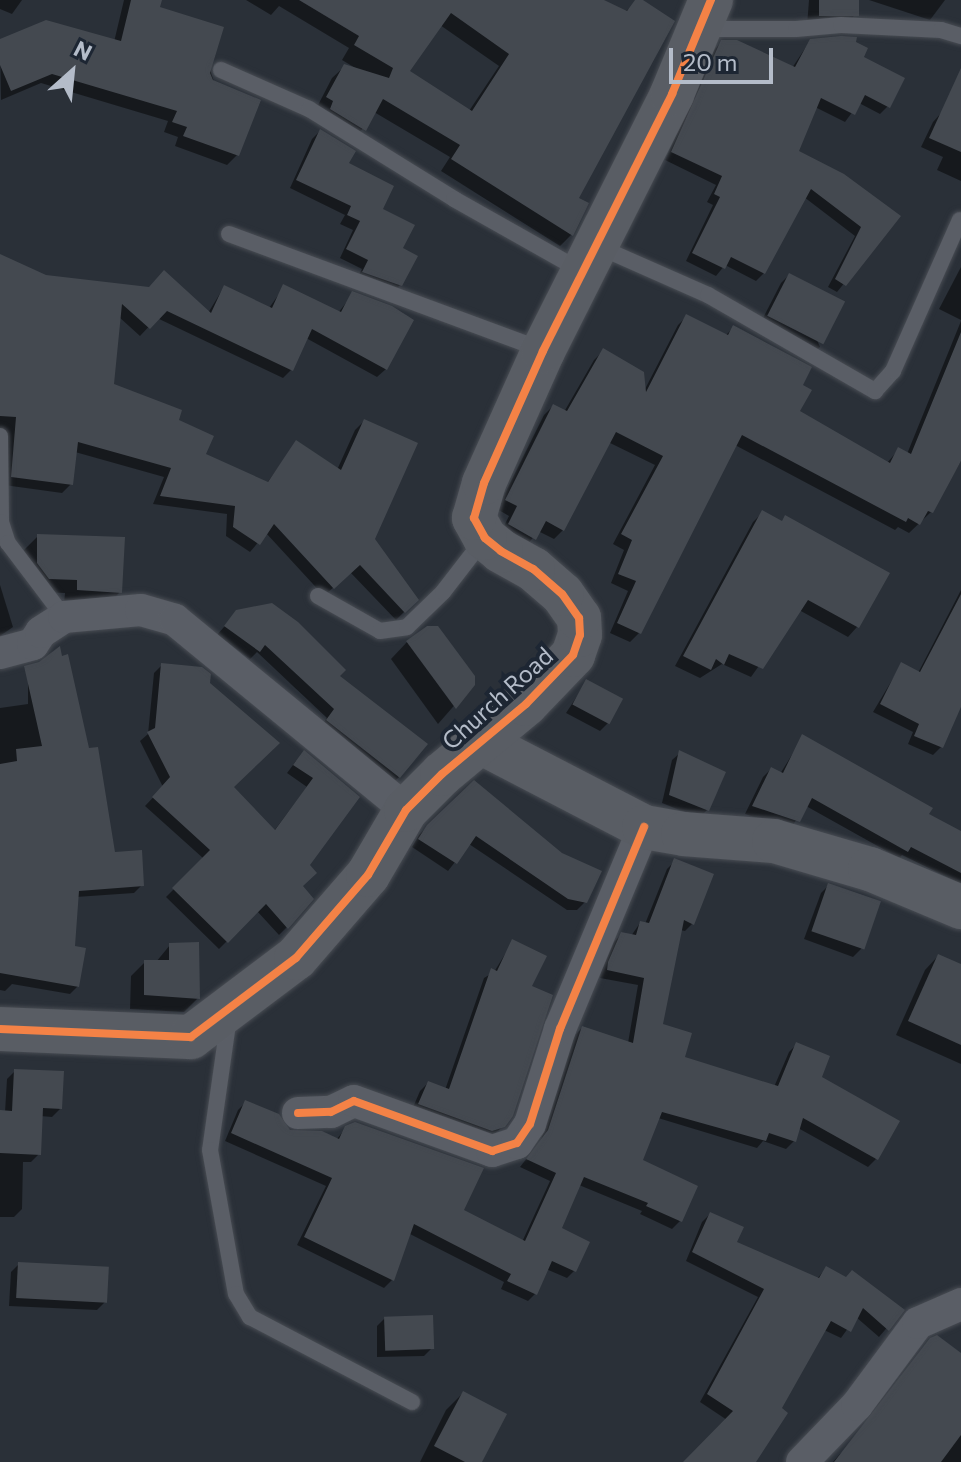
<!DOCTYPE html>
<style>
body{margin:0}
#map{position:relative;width:961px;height:1462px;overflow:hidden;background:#2a3038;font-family:Commissioner,sans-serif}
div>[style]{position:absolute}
.shadow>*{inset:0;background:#0007}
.building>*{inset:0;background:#444950;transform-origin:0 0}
.roads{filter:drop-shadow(0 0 2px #484c53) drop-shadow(0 0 2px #484c53)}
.lane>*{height:16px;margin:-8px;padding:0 8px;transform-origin:8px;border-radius:8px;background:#5a5e66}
.street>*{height:32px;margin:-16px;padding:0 16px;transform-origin:16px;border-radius:16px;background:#5a5e66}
.secondary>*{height:44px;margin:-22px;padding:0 22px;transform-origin:22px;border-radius:22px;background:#595d64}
.cycleway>*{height:8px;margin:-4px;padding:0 4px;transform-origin:4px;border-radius:4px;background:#f48246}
span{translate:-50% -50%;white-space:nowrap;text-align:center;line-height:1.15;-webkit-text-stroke:8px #1d2633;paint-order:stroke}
.street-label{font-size:24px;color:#b4bcc9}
.north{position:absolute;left:32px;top:32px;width:80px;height:80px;-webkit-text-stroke:6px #1d2633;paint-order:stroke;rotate:27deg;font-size:22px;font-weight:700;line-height:32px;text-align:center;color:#b4bcc9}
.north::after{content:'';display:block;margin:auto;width:28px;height:36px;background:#b4bcc9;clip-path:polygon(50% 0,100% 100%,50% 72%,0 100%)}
.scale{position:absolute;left:669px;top:48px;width:104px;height:36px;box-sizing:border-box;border:4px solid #b4bcc9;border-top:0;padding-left:10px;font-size:24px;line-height:28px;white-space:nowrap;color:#b4bcc9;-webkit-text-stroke:6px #1d2633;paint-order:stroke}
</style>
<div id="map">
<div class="shadow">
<i style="clip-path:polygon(0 0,22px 0,12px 14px,0 9px)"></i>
<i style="clip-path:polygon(124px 0,160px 0,158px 8px,209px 66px,237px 155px,227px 165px,175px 146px,178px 137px,164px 132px,168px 121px,41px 83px,1px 100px,0 41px,114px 42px)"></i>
<i style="clip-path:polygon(evenodd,246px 0,600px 0,625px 12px,639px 0,577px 198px,571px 235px,560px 246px,441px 171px,450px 157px,374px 112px,353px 142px,316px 109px,332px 78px,344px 67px,357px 69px,342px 60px,349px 48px,279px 6px,271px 15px,246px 0,440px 25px,499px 66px,469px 111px,407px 72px,440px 25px)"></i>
<i style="clip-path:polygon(809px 0,857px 0,856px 14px,845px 25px,807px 26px)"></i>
<i style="clip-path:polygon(869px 0,945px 0,930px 20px)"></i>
<i style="clip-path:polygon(810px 41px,861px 58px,888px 106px,880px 114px,859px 103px,845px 122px,815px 107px,796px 152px,898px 217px,837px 292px,828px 287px,855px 236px,804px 197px,764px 273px,756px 281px,725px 265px,716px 276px,686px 261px,713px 205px,707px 202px,716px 185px,665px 160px,714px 50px,722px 42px,792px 68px)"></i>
<i style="clip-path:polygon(942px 112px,961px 121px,961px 181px,937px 170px,943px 157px,921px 147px,933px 122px)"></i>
<i style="clip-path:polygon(320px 131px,380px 210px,400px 249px,400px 285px,392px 293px,356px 280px,362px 269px,340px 258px,353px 230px,340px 224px,345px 215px,290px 188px,312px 139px)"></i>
<i style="clip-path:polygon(0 256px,46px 277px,208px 313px,224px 287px,269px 308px,284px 287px,338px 313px,353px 294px,386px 369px,377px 377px,306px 338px,291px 370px,283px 378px,157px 318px,140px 336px,119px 317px,111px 385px,176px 421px,203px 455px,267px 483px,296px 443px,337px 470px,355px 430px,364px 421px,372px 540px,416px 600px,396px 620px,350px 572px,324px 596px,266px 533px,250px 552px,226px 536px,227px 514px,153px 504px,164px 477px,75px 452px,71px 484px,62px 493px,4px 485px,0 439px)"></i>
<i style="clip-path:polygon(961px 267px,961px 320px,939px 309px)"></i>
<i style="clip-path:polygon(789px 275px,820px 347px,812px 354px,760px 324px,781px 283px)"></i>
<i style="clip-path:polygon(687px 316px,725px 336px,734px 327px,800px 386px,797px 412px,887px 463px,899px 449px,907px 454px,961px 321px,961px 461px,931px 512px,909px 533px,898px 527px,895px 530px,735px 445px,639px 633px,630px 642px,610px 633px,628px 591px,611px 583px,624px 550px,613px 544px,655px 465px,608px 442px,563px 530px,554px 539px,538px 531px,525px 548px,500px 534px,509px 516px,497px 509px,544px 415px,553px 406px,564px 412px,594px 360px,603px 351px,644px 391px,678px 325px)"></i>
<i style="clip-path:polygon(763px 512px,887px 574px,857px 627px,848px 637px,799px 610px,751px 677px,722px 664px,700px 678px,675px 666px,753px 522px)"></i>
<i style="clip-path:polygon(38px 536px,120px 592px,107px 605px,64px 603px,65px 593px,35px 592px,24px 577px,24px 550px)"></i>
<i style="clip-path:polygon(0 585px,13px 627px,0 636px)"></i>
<i style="clip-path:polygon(961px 590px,961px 702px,941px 747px,933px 755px,908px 744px,913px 732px,873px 712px,901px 665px,918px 673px)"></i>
<i style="clip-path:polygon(237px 612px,337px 676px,399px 777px,391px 785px,320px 728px,327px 718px,257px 652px,250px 659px,217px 635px)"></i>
<i style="clip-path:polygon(407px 642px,473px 684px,438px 724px,391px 659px)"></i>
<i style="clip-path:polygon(162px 665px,208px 684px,232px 787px,274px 831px,307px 787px,287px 773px,296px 761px,357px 797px,308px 866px,287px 927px,279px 935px,257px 911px,219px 949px,166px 897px,204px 859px,145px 806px,163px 787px,140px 741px,148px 734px,154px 673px)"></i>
<i style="clip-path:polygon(28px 673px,113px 854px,142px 885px,134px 893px,76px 897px,73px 948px,78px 986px,70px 994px,12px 984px,5px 991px,0 990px,0 708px,28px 704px)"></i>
<i style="clip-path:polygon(587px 681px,608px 723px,600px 731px,566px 713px)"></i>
<i style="clip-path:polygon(803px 737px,926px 815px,961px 833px,961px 884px,902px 855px,899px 858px,806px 806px,790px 829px,745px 814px,763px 777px,771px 769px,780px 774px)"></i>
<i style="clip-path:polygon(680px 753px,707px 810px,699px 818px,662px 803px,672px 760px)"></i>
<i style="clip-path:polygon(474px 783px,585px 902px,577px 910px,567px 910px,469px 844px,448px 871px,412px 847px,419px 835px)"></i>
<i style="clip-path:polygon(675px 861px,693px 923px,685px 931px,680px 930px,661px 1026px,683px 1059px,774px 1087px,789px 1052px,797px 1044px,876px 1159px,868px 1167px,798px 1128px,794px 1141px,786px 1149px,763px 1141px,757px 1148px,658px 1118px,641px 1161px,680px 1221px,672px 1229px,640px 1214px,642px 1211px,579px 1185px,559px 1229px,575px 1270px,567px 1278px,546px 1269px,536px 1293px,528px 1301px,501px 1289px,504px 1282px,408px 1233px,392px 1280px,384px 1288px,297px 1245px,326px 1186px,225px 1141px,238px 1110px,246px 1102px,289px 1132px,336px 1140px,346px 1128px,461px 1210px,522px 1242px,550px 1181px,520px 1167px,541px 1140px,574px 1036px,582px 1028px,628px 1043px,638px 985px,600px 978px,601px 972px,614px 942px,622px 934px,631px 936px,640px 923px,645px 924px,667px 869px)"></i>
<i style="clip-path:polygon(829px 885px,879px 902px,861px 949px,853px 957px,804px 939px,821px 893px)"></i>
<i style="clip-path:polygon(513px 941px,529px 987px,503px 1126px,495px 1134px,483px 1138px,411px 1112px,420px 1091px,428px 1083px,445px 1090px,484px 978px,494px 972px)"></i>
<i style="clip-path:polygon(170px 945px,198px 998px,184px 1012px,130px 1009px,131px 976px,145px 962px,156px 962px)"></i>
<i style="clip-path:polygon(938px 956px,961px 966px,961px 1064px,896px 1035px,925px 970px)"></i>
<i style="clip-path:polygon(15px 1071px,60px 1109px,52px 1117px,40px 1116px,39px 1154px,31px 1162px,23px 1162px,22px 1209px,14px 1217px,0 1217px,0 1112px,5px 1112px,7px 1079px)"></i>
<i style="clip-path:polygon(710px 1214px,735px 1243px,817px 1279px,826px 1268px,902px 1310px,879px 1337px,856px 1317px,841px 1338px,824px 1330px,751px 1462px,686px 1462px,727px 1420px,700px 1402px,758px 1297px,686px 1261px,702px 1222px)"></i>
<i style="clip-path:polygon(19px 1264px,105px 1302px,97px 1310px,9px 1306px,11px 1272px)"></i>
<i style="clip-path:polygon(385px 1318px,432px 1348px,424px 1356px,377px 1357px,377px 1326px)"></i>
<i style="clip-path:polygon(961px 1356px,961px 1462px,833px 1462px,840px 1454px)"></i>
<i style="clip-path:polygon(463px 1393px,480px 1462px,420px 1462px,446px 1410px)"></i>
</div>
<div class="building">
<i style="clip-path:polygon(131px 0,162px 0,160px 7px,224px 27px,210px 73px,213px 80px,261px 100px,239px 156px,183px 136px,187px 127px,172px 122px,177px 111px,52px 74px,11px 91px,0 65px,0 39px,46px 20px,121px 41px)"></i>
<i style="clip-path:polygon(evenodd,299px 0,604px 0,627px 11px,635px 0,643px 0,675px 21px,579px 198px,589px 203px,573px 236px,451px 159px,460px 145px,383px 99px,366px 131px,330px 109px,333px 101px,326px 97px,344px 64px,389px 78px,393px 68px,354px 45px,359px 36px,299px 0,451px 13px,509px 54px,472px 111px,410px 71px,451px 13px)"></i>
<i style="left:819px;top:0;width:40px;height:16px"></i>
<i style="clip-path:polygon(841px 36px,857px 37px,856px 42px,868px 48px,864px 57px,905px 78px,890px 108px,865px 95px,855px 115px,821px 98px,799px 151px,844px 174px,901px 216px,846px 286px,835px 279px,861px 227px,811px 189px,765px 274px,731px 257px,725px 269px,692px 253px,720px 197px,714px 194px,722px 176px,671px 152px,721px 40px,737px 40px,795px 67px,810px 39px)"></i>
<i style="clip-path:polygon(961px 68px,961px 152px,929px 138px)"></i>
<i style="clip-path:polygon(320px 129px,356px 151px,349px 163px,394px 186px,383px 209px,415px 225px,403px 248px,418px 256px,402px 286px,362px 272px,368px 260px,346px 249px,360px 221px,347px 215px,351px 206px,296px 180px)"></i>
<i style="clip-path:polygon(0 254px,46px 275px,149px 287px,164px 270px,211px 313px,224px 285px,272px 308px,283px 284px,341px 312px,352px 291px,392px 306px,414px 320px,387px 370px,312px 329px,293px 371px,167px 311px,150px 329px,122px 304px,114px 384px,182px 410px,179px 420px,214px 436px,206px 454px,268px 482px,296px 440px,341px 470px,364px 419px,418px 443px,375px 539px,419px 600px,405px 613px,360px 565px,334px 589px,274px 524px,260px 545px,233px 527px,235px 506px,160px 496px,171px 468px,78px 442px,73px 485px,11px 477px,16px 417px,0 416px)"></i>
<i style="left:789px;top:273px;width:63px;height:48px;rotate:27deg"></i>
<i style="clip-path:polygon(686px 314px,728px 335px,733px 325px,812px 367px,803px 385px,812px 390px,800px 411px,890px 463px,898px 447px,911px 454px,961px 332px,961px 461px,933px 513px,928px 511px,920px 525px,908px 518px,906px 522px,742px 435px,641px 634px,617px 623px,636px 581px,618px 574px,632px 540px,621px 534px,663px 456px,616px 432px,564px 531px,546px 521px,536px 540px,508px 524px,517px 506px,505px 500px,553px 404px,567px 411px,603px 348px,644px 372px,646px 392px)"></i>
<i style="clip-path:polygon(762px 510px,782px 521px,785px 515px,890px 573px,859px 628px,808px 600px,763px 669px,729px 654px,724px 665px,716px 659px,711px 670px,683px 656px)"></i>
<i style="clip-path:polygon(37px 534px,125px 537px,122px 593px,77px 590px,77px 580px,49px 579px,37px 563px)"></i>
<i style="clip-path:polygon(961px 594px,961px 707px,943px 748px,914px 736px,919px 724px,880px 704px,901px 662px,920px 672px)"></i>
<i style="clip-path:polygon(272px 603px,298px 622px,346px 670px,340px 676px,428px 744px,400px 778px,326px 720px,334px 709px,265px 645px,260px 652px,224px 626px,236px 610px)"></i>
<i style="clip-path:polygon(427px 626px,438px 626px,475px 676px,475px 685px,456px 709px,406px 641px)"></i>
<i style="clip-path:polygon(60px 646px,62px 656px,68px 654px,89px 748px,98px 747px,115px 852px,142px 850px,144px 886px,79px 891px,75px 946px,86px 948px,79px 987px,0 973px,0 764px,17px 761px,16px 749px,42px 746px,24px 666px,39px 662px)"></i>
<i style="clip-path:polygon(161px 663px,202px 667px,211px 674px,210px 683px,280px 743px,234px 787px,275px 830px,313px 778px,293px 765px,304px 750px,360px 797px,310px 865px,317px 873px,303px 886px,314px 899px,288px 929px,266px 904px,228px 943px,172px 888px,210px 850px,152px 797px,170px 777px,147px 732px,155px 728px)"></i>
<i style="left:586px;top:679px;width:42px;height:29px;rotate:28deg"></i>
<i style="clip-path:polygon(802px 734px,933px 808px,929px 814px,961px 831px,961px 873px,911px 847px,908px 852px,812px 798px,800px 822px,752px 806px,771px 767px,783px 773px)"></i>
<i style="clip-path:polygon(679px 750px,726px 772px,709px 811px,669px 795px)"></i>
<i style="clip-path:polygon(474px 780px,562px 853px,602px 871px,587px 903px,568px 899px,476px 836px,457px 864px,418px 839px,427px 825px)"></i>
<i style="clip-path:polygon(674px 858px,714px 874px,694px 925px,684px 920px,663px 1024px,692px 1033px,685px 1057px,778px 1086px,796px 1042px,830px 1056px,822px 1077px,900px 1121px,878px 1160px,803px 1118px,796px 1142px,769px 1133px,766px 1141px,662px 1112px,643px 1160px,698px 1186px,682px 1222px,646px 1206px,648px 1203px,584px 1177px,562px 1228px,590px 1242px,576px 1272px,552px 1261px,537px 1295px,507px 1281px,511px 1274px,414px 1224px,394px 1281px,304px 1237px,332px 1178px,231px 1133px,245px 1100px,279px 1114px,290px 1130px,322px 1131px,339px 1139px,345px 1126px,355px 1122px,484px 1168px,464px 1210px,525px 1241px,556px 1173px,526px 1159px,548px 1130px,582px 1026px,633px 1043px,644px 978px,607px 970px,608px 962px,621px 932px,636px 935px,640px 921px,649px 923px)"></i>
<i style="left:828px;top:883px;width:56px;height:51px;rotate:19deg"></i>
<i style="clip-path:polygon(512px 939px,547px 956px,532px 986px,553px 995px,513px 1116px,505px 1127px,492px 1131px,418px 1104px,428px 1081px,449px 1089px,491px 968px,497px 971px)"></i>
<i style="clip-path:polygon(199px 942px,200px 999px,144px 995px,144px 960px,169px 960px,169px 943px)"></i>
<i style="clip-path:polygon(938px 954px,961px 964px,961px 1045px,908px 1021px)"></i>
<i style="clip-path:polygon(14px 1069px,64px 1071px,62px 1109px,43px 1108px,41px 1155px,0 1153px,0 1110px,12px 1111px)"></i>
<i style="clip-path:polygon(710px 1212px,744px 1227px,737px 1242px,819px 1278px,826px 1266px,846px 1277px,852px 1270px,905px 1310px,889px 1331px,863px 1308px,851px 1332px,831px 1321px,782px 1408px,788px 1413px,756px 1462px,683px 1462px,733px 1411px,707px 1394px,764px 1289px,692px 1252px)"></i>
<i style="left:18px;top:1262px;width:91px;height:36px;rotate:3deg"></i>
<i style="left:433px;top:1315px;width:34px;height:49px;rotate:88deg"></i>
<i style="clip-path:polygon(937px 1335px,961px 1353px,961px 1435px,941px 1462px,834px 1462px,930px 1338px)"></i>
<i style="clip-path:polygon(463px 1391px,507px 1414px,482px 1462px,465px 1462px,434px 1446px)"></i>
</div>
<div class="roads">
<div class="lane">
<i style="left:701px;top:29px;width:95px"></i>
<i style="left:796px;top:29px;width:45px;rotate:-5.1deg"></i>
<i style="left:841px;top:25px;width:100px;rotate:2.9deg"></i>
<i style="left:941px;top:30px;width:21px;rotate:17deg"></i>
<i style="left:221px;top:70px;width:96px;rotate:23.9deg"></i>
<i style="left:309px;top:109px;width:171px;rotate:31.8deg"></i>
<i style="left:454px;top:199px;width:147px;rotate:29.4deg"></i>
<i style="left:229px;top:234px;width:334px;rotate:20.3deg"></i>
<i style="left:597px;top:246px;width:121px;rotate:23.8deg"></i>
<i style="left:708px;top:295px;width:193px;rotate:29.9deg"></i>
<i style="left:875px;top:391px;width:27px;rotate:-48deg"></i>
<i style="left:893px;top:371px;width:165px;rotate:-66.1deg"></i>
<i style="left:0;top:436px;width:86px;rotate:89.3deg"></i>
<i style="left:1px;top:522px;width:22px;rotate:72deg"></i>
<i style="left:8px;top:543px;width:93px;rotate:52.9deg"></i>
<i style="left:318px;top:596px;width:71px;rotate:29.4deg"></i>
<i style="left:380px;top:631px;width:27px;rotate:-8deg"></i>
<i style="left:407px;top:627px;width:50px;rotate:-44.2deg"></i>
<i style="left:443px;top:592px;width:67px;rotate:-52.3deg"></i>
<i style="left:229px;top:1017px;width:134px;rotate:98.1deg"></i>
<i style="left:210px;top:1150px;width:146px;rotate:79.8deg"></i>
<i style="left:236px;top:1294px;width:27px;rotate:59deg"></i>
<i style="left:250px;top:1317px;width:183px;rotate:27.7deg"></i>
</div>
<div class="street">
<i style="left:0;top:653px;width:34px;rotate:-15deg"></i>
<i style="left:33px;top:644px;width:14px;rotate:-56deg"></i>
<i style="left:41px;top:632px;width:27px;rotate:-33deg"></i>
<i style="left:64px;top:617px;width:77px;rotate:-5.2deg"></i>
<i style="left:141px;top:610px;width:35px;rotate:16deg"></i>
<i style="left:175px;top:620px;width:299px;rotate:39.4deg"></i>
<i style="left:298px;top:1113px;width:33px;rotate:-2deg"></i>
<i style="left:331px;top:1112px;width:25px;rotate:-26deg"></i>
<i style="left:354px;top:1101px;width:147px;rotate:19.9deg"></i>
<i style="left:492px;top:1151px;width:26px;rotate:-18deg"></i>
<i style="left:517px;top:1143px;width:23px;rotate:-56deg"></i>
<i style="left:530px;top:1124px;width:100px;rotate:-72.5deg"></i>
<i style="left:560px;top:1029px;width:219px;rotate:-67.4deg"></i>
<i style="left:802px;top:1462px;width:79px;rotate:-46deg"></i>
<i style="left:857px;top:1405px;width:102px;rotate:-53.4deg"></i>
<i style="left:918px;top:1323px;width:47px;rotate:-23.8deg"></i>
</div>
<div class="secondary">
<i style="left:480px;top:742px;width:185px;rotate:27.4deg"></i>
<i style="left:644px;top:827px;width:40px;rotate:10deg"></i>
<i style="left:683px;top:834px;width:91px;rotate:4.4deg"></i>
<i style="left:774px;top:841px;width:100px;rotate:16.3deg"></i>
<i style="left:870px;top:869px;width:99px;rotate:22.7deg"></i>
<i style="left:0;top:1029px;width:191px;rotate:2.4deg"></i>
<i style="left:191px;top:1037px;width:131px;rotate:-37deg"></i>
<i style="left:296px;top:958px;width:110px;rotate:-49.1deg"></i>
<i style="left:368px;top:875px;width:75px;rotate:-59.7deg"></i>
<i style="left:406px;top:810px;width:51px;rotate:-45deg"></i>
<i style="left:442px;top:774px;width:109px;rotate:-39.8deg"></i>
<i style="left:526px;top:704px;width:68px;rotate:-46.2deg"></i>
<i style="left:573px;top:655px;width:21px;rotate:-71deg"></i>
<i style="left:580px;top:635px;width:17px;rotate:-93deg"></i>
<i style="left:579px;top:618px;width:29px;rotate:-125deg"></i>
<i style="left:562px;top:594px;width:38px;rotate:-139deg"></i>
<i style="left:533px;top:569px;width:37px;rotate:-151deg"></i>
<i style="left:501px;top:551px;width:21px;rotate:-141deg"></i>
<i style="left:485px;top:538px;width:23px;rotate:-119deg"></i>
<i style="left:474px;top:518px;width:36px;rotate:-74deg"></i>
<i style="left:484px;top:483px;width:145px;rotate:-65.9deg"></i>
<i style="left:543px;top:351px;width:288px;rotate:-63.3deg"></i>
<i style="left:672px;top:94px;width:102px;rotate:-67.5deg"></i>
</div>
</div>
<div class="cycleway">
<i style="left:0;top:1029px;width:191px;rotate:2.4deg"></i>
<i style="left:191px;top:1037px;width:131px;rotate:-37deg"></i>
<i style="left:296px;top:958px;width:110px;rotate:-49.1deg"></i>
<i style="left:368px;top:875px;width:75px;rotate:-59.7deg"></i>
<i style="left:406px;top:810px;width:51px;rotate:-45deg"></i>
<i style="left:442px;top:774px;width:109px;rotate:-39.8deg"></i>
<i style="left:526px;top:704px;width:68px;rotate:-46.2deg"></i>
<i style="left:573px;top:655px;width:21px;rotate:-71deg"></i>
<i style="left:580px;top:635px;width:17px;rotate:-93deg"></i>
<i style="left:579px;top:618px;width:29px;rotate:-125deg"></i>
<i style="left:562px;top:594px;width:38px;rotate:-139deg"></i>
<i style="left:533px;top:569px;width:37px;rotate:-151deg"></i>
<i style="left:501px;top:551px;width:21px;rotate:-141deg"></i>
<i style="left:485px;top:538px;width:23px;rotate:-119deg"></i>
<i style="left:474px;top:518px;width:36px;rotate:-74deg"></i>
<i style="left:484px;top:483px;width:145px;rotate:-65.9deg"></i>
<i style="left:543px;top:351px;width:288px;rotate:-63.3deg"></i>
<i style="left:672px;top:94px;width:102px;rotate:-67.5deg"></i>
<i style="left:298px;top:1113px;width:33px;rotate:-2deg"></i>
<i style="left:331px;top:1112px;width:25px;rotate:-26deg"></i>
<i style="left:354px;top:1101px;width:147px;rotate:19.9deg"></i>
<i style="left:492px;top:1151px;width:26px;rotate:-18deg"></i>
<i style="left:517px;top:1143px;width:23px;rotate:-56deg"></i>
<i style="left:530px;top:1124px;width:100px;rotate:-72.5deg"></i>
<i style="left:560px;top:1029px;width:219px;rotate:-67.4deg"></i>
</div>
<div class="street-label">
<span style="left:497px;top:698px;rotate:-42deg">Church Road</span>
</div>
<div class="north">N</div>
<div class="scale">20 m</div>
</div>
